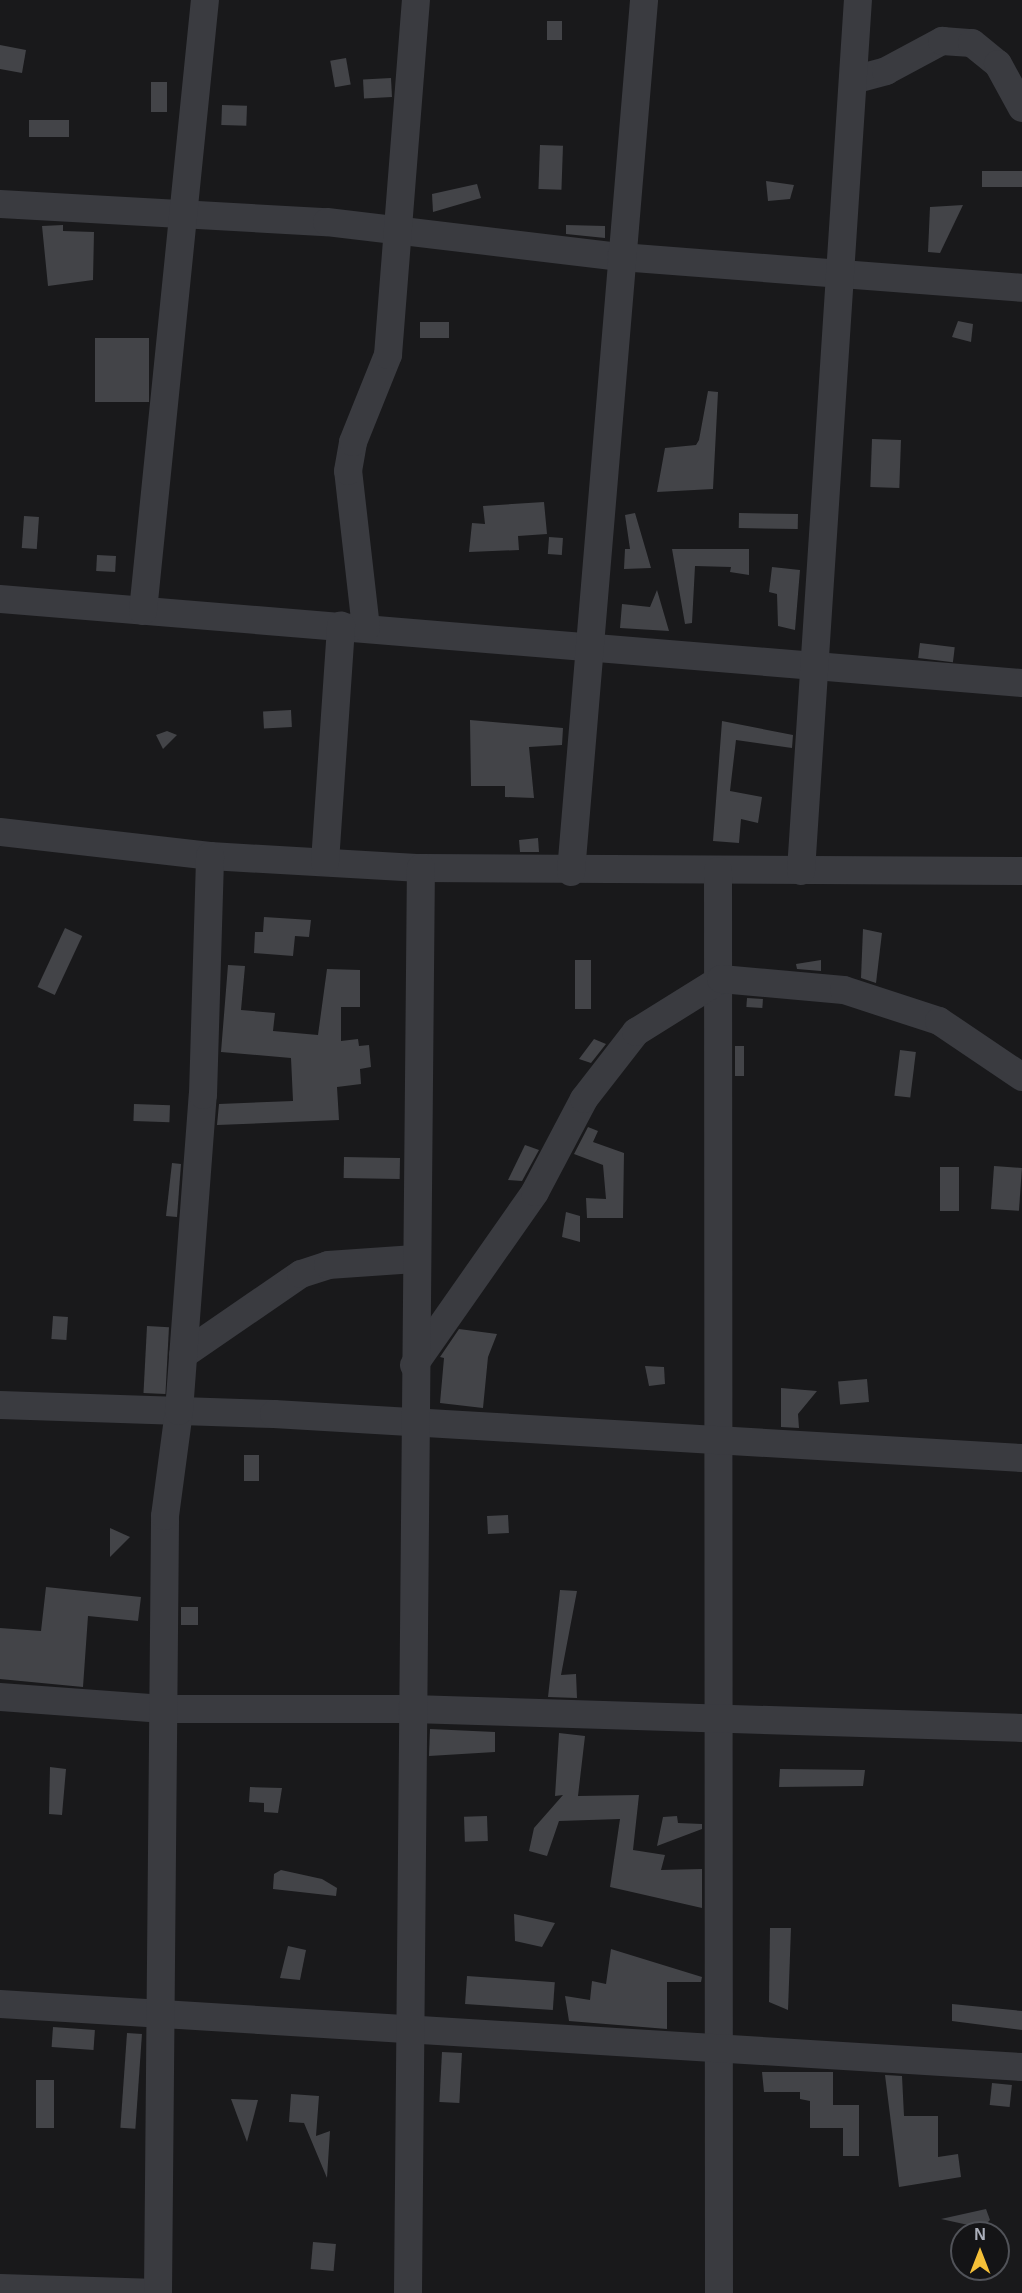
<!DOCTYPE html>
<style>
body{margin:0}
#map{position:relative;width:1022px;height:2293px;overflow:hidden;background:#19191b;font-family:Arial,sans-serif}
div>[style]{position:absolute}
.building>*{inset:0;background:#434448;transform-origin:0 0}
.minor>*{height:28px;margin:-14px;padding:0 14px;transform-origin:14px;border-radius:14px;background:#3a3b40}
span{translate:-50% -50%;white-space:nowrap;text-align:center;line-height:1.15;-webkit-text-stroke:5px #141416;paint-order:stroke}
.north{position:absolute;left:950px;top:2221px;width:60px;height:60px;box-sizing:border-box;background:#141416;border:2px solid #505258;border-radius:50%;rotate:0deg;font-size:16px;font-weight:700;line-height:24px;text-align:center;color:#abafbb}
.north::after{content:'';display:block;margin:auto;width:21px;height:27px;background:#f5c038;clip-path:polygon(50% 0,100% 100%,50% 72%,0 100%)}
</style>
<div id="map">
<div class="building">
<i style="left:547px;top:21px;width:15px;height:19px"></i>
<i style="clip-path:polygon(0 45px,26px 50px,22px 73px,0 69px)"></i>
<i style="left:346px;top:58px;width:27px;height:16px;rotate:80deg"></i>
<i style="left:391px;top:78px;width:19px;height:28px;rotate:87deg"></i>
<i style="left:151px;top:82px;width:16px;height:30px"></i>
<i style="left:222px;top:105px;width:25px;height:20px;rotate:2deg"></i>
<i style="left:29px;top:120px;width:40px;height:17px"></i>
<i style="left:540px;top:145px;width:23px;height:44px;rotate:2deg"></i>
<i style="left:1022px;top:171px;width:16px;height:40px;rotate:90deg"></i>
<i style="clip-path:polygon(766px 181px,794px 185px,790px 199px,768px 201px)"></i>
<i style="clip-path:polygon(477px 184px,481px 198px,433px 212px,432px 194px)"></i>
<i style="clip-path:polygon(963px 205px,940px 253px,928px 252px,930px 207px)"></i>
<i style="clip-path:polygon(63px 225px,63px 231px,94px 232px,93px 280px,48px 286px,42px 226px)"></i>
<i style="clip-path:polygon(566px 225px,605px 226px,605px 238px,566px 234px)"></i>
<i style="clip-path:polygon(958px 321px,973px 324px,971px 342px,952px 337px)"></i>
<i style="left:420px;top:322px;width:29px;height:16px"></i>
<i style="left:95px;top:338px;width:54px;height:64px"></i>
<i style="clip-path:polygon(708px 391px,718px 392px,713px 489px,657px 492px,665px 448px,696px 445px,699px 440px)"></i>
<i style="left:872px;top:439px;width:29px;height:48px;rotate:2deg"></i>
<i style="clip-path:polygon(544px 502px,547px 534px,518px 536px,519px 550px,469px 552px,472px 523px,485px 524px,483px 506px)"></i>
<i style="clip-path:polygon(635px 513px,647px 554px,651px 568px,624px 569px,625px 549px,630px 549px,625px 515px)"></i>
<i style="left:739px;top:513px;width:59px;height:15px;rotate:1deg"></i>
<i style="left:24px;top:516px;width:15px;height:32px;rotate:4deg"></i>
<i style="left:549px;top:537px;width:14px;height:17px;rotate:4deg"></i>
<i style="clip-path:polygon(672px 549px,749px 549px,749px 575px,730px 572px,731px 567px,695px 566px,692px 623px,685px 624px)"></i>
<i style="left:97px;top:555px;width:19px;height:16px;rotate:3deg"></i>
<i style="clip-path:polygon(772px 567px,800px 570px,795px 630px,778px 626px,777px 594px,769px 592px)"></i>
<i style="clip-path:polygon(657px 590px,669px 631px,620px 628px,622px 604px,650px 607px)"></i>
<i style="left:920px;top:643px;width:35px;height:15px;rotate:7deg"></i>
<i style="left:291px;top:710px;width:17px;height:28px;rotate:87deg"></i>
<i style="clip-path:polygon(470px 720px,563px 728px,562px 745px,529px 747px,534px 798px,505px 797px,505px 786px,471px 786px)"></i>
<i style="clip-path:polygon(722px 721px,793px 735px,792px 748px,736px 740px,730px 791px,762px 797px,758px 823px,741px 819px,739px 843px,713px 841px)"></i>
<i style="clip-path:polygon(167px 731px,177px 735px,163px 749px,156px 735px)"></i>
<i style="clip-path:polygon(538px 838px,539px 852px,520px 852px,519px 840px)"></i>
<i style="clip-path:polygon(264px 917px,311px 920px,309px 937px,295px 936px,293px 956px,254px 953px,255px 932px,263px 932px)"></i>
<i style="left:65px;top:928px;width:19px;height:65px;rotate:25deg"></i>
<i style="clip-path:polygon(863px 929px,882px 933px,876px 983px,861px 978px)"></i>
<i style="left:575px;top:960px;width:16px;height:49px"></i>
<i style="clip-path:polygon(821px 960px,821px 971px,797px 969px,796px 964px)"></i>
<i style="clip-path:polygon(228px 965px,245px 966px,241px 1010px,275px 1013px,273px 1031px,318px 1035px,327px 969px,360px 970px,360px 1007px,341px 1007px,341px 1041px,358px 1039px,359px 1046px,369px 1045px,371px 1067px,360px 1069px,361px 1084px,337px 1087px,339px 1120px,217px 1125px,219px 1104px,293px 1101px,291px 1058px,221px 1052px)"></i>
<i style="left:747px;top:998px;width:16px;height:9px;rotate:4deg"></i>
<i style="clip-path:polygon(594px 1039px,606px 1044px,591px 1063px,579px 1059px)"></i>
<i style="left:735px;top:1046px;width:9px;height:30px"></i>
<i style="left:900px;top:1050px;width:16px;height:46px;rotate:7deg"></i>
<i style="left:134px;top:1104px;width:36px;height:17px;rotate:2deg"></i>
<i style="clip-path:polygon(588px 1127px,598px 1131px,593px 1142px,624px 1153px,623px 1218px,587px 1218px,586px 1198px,606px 1199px,603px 1165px,574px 1154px)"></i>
<i style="clip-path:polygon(525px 1145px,539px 1150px,522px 1181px,508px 1180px)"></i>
<i style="left:344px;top:1157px;width:56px;height:21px;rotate:1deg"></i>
<i style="clip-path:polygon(172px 1163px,181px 1164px,177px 1217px,166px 1216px)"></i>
<i style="left:994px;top:1166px;width:28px;height:43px;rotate:4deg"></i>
<i style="left:959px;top:1167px;width:44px;height:19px;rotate:90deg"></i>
<i style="clip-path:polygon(566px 1212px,580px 1216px,580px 1242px,562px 1237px)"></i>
<i style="left:53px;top:1316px;width:15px;height:23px;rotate:4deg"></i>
<i style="left:147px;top:1326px;width:22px;height:67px;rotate:3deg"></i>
<i style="clip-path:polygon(459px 1329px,497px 1334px,488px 1357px,483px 1408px,440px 1403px,444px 1358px,440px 1357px)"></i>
<i style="clip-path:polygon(645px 1366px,664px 1367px,665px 1384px,649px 1386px)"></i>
<i style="left:867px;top:1379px;width:23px;height:29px;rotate:85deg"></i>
<i style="clip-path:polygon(781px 1388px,817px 1391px,798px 1414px,799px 1428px,781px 1427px)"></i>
<i style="left:244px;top:1455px;width:15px;height:26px"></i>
<i style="left:508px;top:1515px;width:18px;height:21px;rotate:87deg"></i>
<i style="clip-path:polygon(110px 1528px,130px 1537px,110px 1557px)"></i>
<i style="clip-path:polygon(46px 1587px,141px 1597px,138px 1621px,88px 1616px,83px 1687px,0 1679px,0 1628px,41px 1631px)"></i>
<i style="clip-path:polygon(560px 1590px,577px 1591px,561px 1675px,576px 1674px,577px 1698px,548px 1697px)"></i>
<i style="left:181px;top:1607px;width:17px;height:18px"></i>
<i style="clip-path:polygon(430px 1729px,495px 1732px,495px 1752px,429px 1756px)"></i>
<i style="clip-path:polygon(559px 1733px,585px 1736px,578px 1796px,639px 1795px,633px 1850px,665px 1855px,661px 1870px,702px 1869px,702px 1908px,610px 1887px,620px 1819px,559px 1821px,547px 1856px,529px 1851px,534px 1828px,563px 1795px,555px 1796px)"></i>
<i style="clip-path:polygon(50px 1767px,66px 1769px,62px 1815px,49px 1814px)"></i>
<i style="clip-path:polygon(780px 1769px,865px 1770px,863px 1786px,779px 1787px)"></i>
<i style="clip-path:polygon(250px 1787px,282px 1788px,278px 1813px,264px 1812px,264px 1803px,249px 1802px)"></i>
<i style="left:487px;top:1816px;width:25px;height:23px;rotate:88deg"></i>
<i style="clip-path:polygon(677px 1816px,678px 1823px,702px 1824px,702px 1829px,657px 1846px,663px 1817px)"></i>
<i style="clip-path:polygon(281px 1870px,322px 1879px,337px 1888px,336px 1896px,273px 1889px,274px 1874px)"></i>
<i style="clip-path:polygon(514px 1914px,555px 1923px,542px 1947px,515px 1941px)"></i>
<i style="clip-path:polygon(770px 1928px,791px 1928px,788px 2010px,769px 2002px)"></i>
<i style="clip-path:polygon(288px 1946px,306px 1950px,300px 1980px,280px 1978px)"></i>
<i style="clip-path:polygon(611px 1949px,702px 1977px,701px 1982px,667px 1982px,667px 2029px,569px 2021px,565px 1996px,590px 2000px,592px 1981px,606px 1984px)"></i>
<i style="left:467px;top:1976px;width:88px;height:28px;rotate:4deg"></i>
<i style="clip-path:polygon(952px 2004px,1022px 2011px,1022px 2030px,952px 2021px)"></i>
<i style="left:53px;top:2027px;width:42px;height:20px;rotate:4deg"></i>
<i style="left:127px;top:2033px;width:15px;height:95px;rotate:4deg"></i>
<i style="left:442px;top:2052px;width:20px;height:50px;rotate:3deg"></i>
<i style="clip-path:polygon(762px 2072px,833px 2072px,833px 2105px,859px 2105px,859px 2156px,843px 2156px,843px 2128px,810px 2128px,810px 2101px,800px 2099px,800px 2092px,764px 2092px)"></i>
<i style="clip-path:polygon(885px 2075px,902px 2076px,904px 2116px,938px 2116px,938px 2157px,958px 2154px,961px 2177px,899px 2187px)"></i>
<i style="left:36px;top:2080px;width:18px;height:48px"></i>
<i style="left:992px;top:2083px;width:20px;height:22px;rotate:6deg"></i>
<i style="clip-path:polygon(291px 2094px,319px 2096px,316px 2136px,330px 2131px,327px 2178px,304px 2123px,289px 2122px)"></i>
<i style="clip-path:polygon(231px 2099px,258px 2100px,247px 2142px)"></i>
<i style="clip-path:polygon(986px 2209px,990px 2220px,982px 2228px,941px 2219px)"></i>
<i style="left:313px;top:2242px;width:23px;height:27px;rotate:5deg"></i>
</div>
<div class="minor">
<i style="left:853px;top:80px;width:34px;rotate:-15deg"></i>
<i style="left:886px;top:71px;width:64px;rotate:-28.2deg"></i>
<i style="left:942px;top:41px;width:30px;rotate:4deg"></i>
<i style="left:972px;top:43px;width:33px;rotate:39deg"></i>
<i style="left:998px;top:64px;width:50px;rotate:61.4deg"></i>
<i style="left:0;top:204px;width:327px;rotate:3.2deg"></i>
<i style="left:327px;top:222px;width:296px;rotate:6.8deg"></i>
<i style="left:621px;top:257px;width:402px;rotate:4.4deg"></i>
<i style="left:0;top:599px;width:1025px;rotate:4.7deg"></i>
<i style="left:143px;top:611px;width:614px;rotate:-84.21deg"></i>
<i style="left:366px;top:628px;width:158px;rotate:-96.5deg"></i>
<i style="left:348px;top:471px;width:29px;rotate:-80deg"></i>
<i style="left:353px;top:442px;width:94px;rotate:-68.1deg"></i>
<i style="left:388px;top:355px;width:356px;rotate:-85.5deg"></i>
<i style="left:0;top:832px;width:211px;rotate:6.5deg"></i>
<i style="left:210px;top:856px;width:211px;rotate:3.3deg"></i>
<i style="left:421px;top:868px;width:601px;rotate:0.29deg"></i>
<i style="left:325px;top:862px;width:237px;rotate:-86.1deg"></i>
<i style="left:718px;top:871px;width:1422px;rotate:89.96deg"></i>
<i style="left:801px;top:871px;width:873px;rotate:-86.26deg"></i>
<i style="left:571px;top:872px;width:875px;rotate:-85.21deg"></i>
<i style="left:183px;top:1355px;width:143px;rotate:-34.5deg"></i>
<i style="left:301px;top:1274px;width:28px;rotate:-18deg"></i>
<i style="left:328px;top:1265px;width:87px;rotate:-3.9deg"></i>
<i style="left:414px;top:1365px;width:211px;rotate:-55deg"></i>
<i style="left:535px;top:1192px;width:105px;rotate:-62.2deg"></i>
<i style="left:584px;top:1099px;width:85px;rotate:-52.2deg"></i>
<i style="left:636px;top:1032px;width:100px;rotate:-31.9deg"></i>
<i style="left:721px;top:979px;width:123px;rotate:5.1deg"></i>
<i style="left:844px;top:990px;width:100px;rotate:18.1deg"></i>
<i style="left:939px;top:1021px;width:100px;rotate:34deg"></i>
<i style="left:0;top:1405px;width:274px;rotate:1.9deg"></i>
<i style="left:274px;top:1414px;width:749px;rotate:3.37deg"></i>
<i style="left:0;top:1697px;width:164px;rotate:4.2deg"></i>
<i style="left:164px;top:1709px;width:248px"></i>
<i style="left:412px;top:1709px;width:610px;rotate:1.78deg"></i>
<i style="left:0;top:2004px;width:1024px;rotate:3.53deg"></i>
<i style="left:0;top:2288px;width:157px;rotate:1.8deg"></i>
<i style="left:158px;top:2293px;width:777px;rotate:-89.48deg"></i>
<i style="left:165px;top:1516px;width:106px;rotate:-82.4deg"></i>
<i style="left:179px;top:1411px;width:317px;rotate:-85.7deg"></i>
<i style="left:203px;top:1095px;width:239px;rotate:-88.3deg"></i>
<i style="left:408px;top:2293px;width:1425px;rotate:-89.48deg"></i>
</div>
<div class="north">N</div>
</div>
